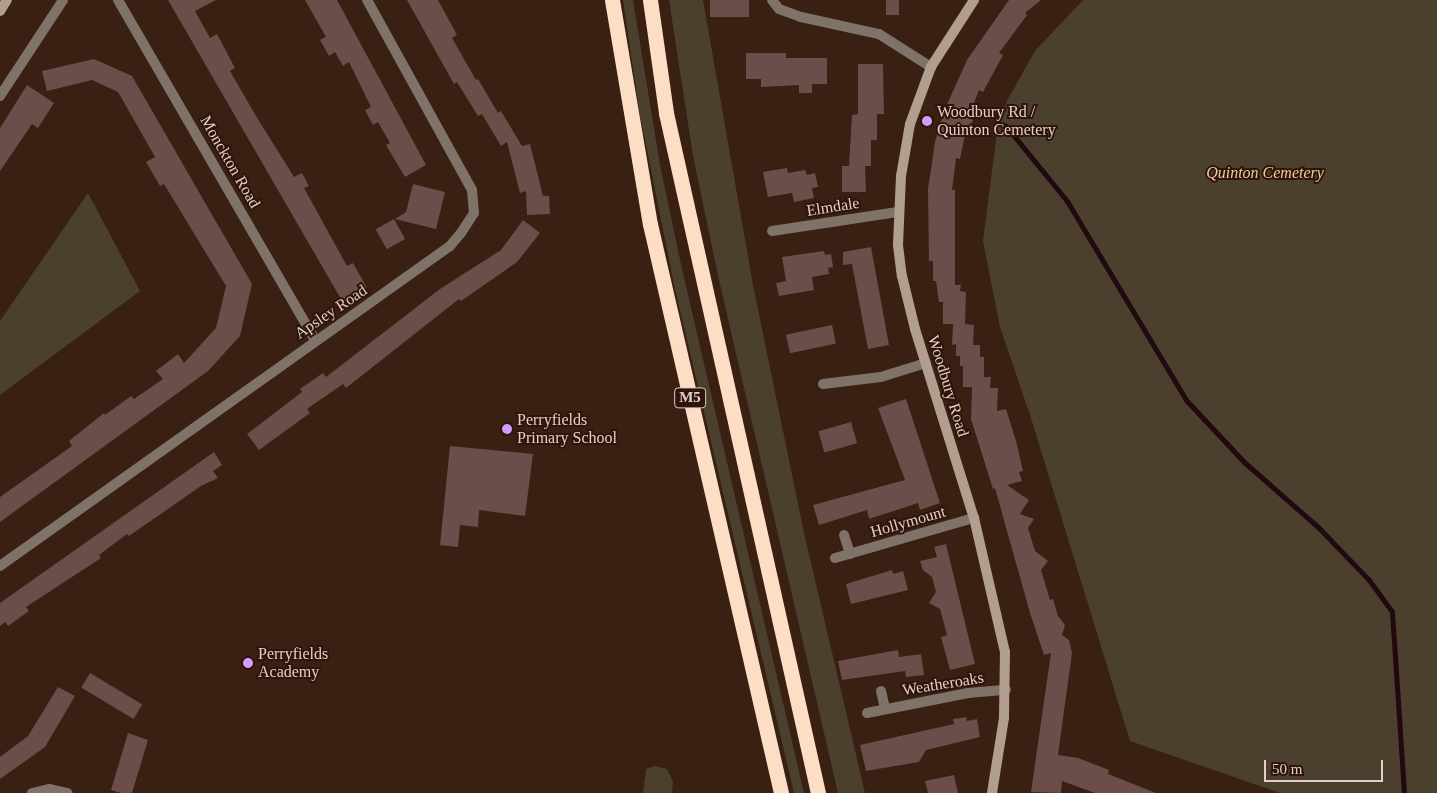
<!DOCTYPE html>
<style>
body{margin:0}
#map{position:relative;width:1437px;height:793px;overflow:hidden;background:#3a1f13;font-family:Georgia,serif}
div>[style]{position:absolute}
.green>*{inset:0;background:#4a402d}
.stream>*{height:5px;margin:-2.5px;padding:0 2.5px;transform-origin:2.5px;border-radius:2.5px;background:#21090f}
.building>*{inset:0;background:#6b4d4a;transform-origin:0 0}
.street>*{height:10px;margin:-5px;padding:0 5px;transform-origin:5px;border-radius:5px;background:#7f7369}
.secondary>*{height:10px;margin:-5px;padding:0 5px;transform-origin:5px;border-radius:5px;background:#b19e8e}
.highway>*{height:15px;margin:-7.5px;padding:0 7.5px;transform-origin:7.5px;border-radius:7.5px;background:#fcdec5}
.dots>*{width:14px;height:14px;translate:-50% -50%;box-sizing:border-box;border:2px solid #2f1509;border-radius:50%}
span{translate:-50% -50%;white-space:nowrap;text-align:center;line-height:1.15;-webkit-text-stroke:4px #2f1509;paint-order:stroke}
.shield-label span{padding:1px 4px;background:#2f1509;border:1px solid;border-radius:4px;-webkit-text-stroke-width:0}
.shield-label{font-size:15px;color:#e2cfc8;font-weight:700}
.poi-label{font-size:16px;color:#e2cfc8}
.left{translate:0 -50%;text-align:left}
.street-label{font-size:16px;color:#e2cfc8}
.park-label{font-size:16px;color:#ebcf9e;font-style:italic}
.scale{position:absolute;left:1264px;top:760px;width:119px;height:22px;box-sizing:border-box;border:2px solid #e2cfc8;border-top:0;padding-left:6px;font-size:15px;line-height:18px;white-space:nowrap;color:#e2cfc8;-webkit-text-stroke:4px #2f1509;paint-order:stroke}
</style>
<div id="map">
<div class="green">
<i style="clip-path:polygon(623px 0,633px 0,660px 165px,682px 269px,804px 793px,794px 793px,675px 289px,640px 115px)"></i>
<i style="clip-path:polygon(669px 0,703px 0,753px 285px,804px 533px,865px 793px,838px 793px,719px 280px,693px 156px)"></i>
<i style="clip-path:polygon(1083px 0,1437px 0,1437px 793px,1280px 793px,1130px 741px,1031px 418px,1000px 327px,983px 241px,998px 124px,1008px 99px,1035px 51px)"></i>
<i style="clip-path:polygon(88px 193px,140px 291px,0 395px,0 321px)"></i>
<i style="clip-path:polygon(655px 766px,667px 769px,673px 782px,672px 793px,643px 793px,646px 769px)"></i>
</div>
<div class="stream">
<i style="left:1006px;top:126px;width:97px;rotate:50.9deg"></i>
<i style="left:1067px;top:201px;width:232px;rotate:59.1deg"></i>
<i style="left:1186px;top:400px;width:85px;rotate:46.9deg"></i>
<i style="left:1244px;top:462px;width:100px;rotate:41.3deg"></i>
<i style="left:1319px;top:528px;width:72px;rotate:46.1deg"></i>
<i style="left:1369px;top:580px;width:39px;rotate:54deg"></i>
<i style="left:1392px;top:612px;width:181px;rotate:86.2deg"></i>
</div>
<div class="building">
<i style="clip-path:polygon(168px 0,216px 0,195px 11px,210px 38px,217px 34px,235px 68px,230px 71px,256px 116px,294px 177px,302px 173px,309px 186px,304px 188px,347px 266px,353px 263px,367px 288px,345px 306px)"></i>
<i style="clip-path:polygon(305px 0,337px 0,426px 165px,405px 177px,386px 145px,390px 143px,378px 122px,373px 125px,365px 110px,371px 107px,349px 62px,343px 66px,335px 52px,329px 56px,320px 40px,326px 37px)"></i>
<i style="clip-path:polygon(407px 0,438px 0,457px 35px,452px 38px,476px 80px,478px 79px,498px 113px,501px 111px,522px 146px,530px 144px,543px 196px,549px 196px,550px 214px,527px 215px,526px 191px,520px 193px,507px 142px,501px 146px,482px 114px,478px 116px,457px 82px,454px 84px)"></i>
<i style="left:710px;top:0;width:39px;height:17px"></i>
<i style="left:886px;top:0;width:13px;height:15px"></i>
<i style="clip-path:polygon(1009px 0,1041px 0,1025px 13px,1027px 15px,999px 53px,1003px 55px,983px 92px,979px 90px,968px 118px,973px 120px,968px 136px,965px 135px,960px 159px,956px 158px,952px 190px,955px 190px,955px 285px,961px 285px,960px 291px,966px 292px,965px 324px,974px 325px,973px 345px,980px 345px,980px 357px,984px 357px,984px 377px,991px 377px,990px 388px,998px 388px,997px 411px,1006px 409px,1016px 441px,1023px 471px,1019px 472px,1022px 481px,1007px 485px,1029px 500px,1020px 514px,1034px 519px,1028px 528px,1035px 551px,1048px 561px,1041px 570px,1050px 600px,1053px 599px,1058px 616px,1065px 625px,1062px 635px,1069px 640px,1072px 653px,1058px 755px,1078px 758px,1109px 770px,1108px 774px,1156px 793px,1095px 793px,1062px 781px,1061px 793px,1031px 792px,1051px 653px,1044px 655px,1030px 613px,995px 488px,993px 489px,971px 419px,972px 387px,963px 387px,963px 366px,960px 366px,960px 356px,956px 356px,956px 344px,952px 345px,953px 324px,943px 324px,943px 302px,939px 302px,936px 281px,933px 281px,933px 261px,929px 261px,928px 189px,935px 142px,944px 111px,967px 60px)"></i>
<i style="clip-path:polygon(746px 53px,786px 53px,786px 58px,827px 58px,827px 84px,812px 84px,812px 93px,799px 93px,799px 85px,761px 87px,761px 79px,746px 79px)"></i>
<i style="clip-path:polygon(94px 59px,132px 76px,252px 284px,240px 336px,208px 371px,0 522px,0 497px,72px 446px,69px 441px,104px 413px,105px 415px,131px 396px,134px 399px,163px 379px,156px 371px,178px 354px,184px 363px,216px 328px,226px 286px,164px 184px,160px 186px,146px 162px,155px 157px,118px 92px,92px 80px,47px 91px,42px 71px)"></i>
<i style="clip-path:polygon(858px 64px,883px 64px,884px 114px,877px 114px,877px 140px,871px 140px,871px 166px,865px 166px,866px 192px,842px 192px,842px 166px,849px 166px,852px 115px,858px 114px)"></i>
<i style="clip-path:polygon(27px 85px,54px 103px,38px 128px,32px 124px,0 171px,0 128px)"></i>
<i style="clip-path:polygon(787px 168px,788px 173px,805px 170px,807px 175px,815px 173px,818px 187px,812px 188px,814px 198px,794px 202px,792px 193px,768px 197px,763px 172px)"></i>
<i style="clip-path:polygon(413px 184px,445px 192px,436px 229px,395px 219px,406px 212px)"></i>
<i style="left:394px;top:219px;width:23px;height:21px;rotate:61deg"></i>
<i style="clip-path:polygon(523px 220px,540px 233px,517px 262px,461px 301px,459px 299px,346px 388px,343px 384px,307px 409px,310px 413px,259px 450px,247px 434px,302px 392px,300px 389px,323px 373px,326px 377px,440px 289px,501px 250px)"></i>
<i style="clip-path:polygon(871px 247px,889px 345px,868px 349px,852px 264px,843px 265px,843px 252px)"></i>
<i style="clip-path:polygon(824px 251px,825px 255px,831px 254px,833px 267px,828px 268px,829px 274px,812px 277px,814px 290px,779px 296px,776px 283px,786px 281px,782px 257px)"></i>
<i style="left:832px;top:325px;width:19px;height:47px;rotate:78deg"></i>
<i style="clip-path:polygon(906px 399px,940px 503px,920px 510px,918px 503px,869px 519px,867px 510px,819px 525px,813px 505px,905px 480px,878px 408px)"></i>
<i style="left:851px;top:422px;width:22px;height:34px;rotate:74deg"></i>
<i style="clip-path:polygon(450px 446px,533px 454px,525px 516px,479px 510px,478px 527px,460px 525px,458px 547px,440px 545px)"></i>
<i style="clip-path:polygon(214px 452px,222px 465px,213px 471px,218px 478px,201px 486px,129px 536px,127px 534px,99px 555px,101px 558px,26px 607px,29px 611px,8px 626px,5px 622px,0 626px,0 603px)"></i>
<i style="clip-path:polygon(946px 544px,975px 664px,950px 670px,941px 637px,947px 635px,940px 609px,929px 603px,936px 592px,932px 577px,923px 570px,920px 561px,937px 557px,934px 547px)"></i>
<i style="clip-path:polygon(892px 570px,893px 574px,903px 571px,908px 590px,851px 604px,846px 584px)"></i>
<i style="clip-path:polygon(898px 650px,899px 657px,921px 654px,924px 675px,906px 677px,905px 671px,842px 680px,838px 661px)"></i>
<i style="left:90px;top:673px;width:61px;height:17px;rotate:31deg"></i>
<i style="clip-path:polygon(58px 687px,75px 696px,45px 747px,0 779px,0 757px,28px 736px)"></i>
<i style="clip-path:polygon(966px 717px,967px 721px,977px 719px,980px 737px,926px 750px,919px 762px,866px 771px,860px 745px,954px 724px,953px 719px)"></i>
<i style="clip-path:polygon(128px 733px,148px 740px,132px 793px,121px 793px,111px 790px)"></i>
<i style="clip-path:polygon(954px 775px,958px 793px,928px 793px,925px 781px)"></i>
</div>
<div class="street">
<i style="left:118px;top:0;width:393px;rotate:59.9deg"></i>
<i style="left:772px;top:0;width:11px;rotate:52deg"></i>
<i style="left:779px;top:9px;width:23px;rotate:20deg"></i>
<i style="left:801px;top:17px;width:80px;rotate:12.3deg"></i>
<i style="left:879px;top:34px;width:62px;rotate:32.4deg"></i>
<i style="left:0;top:96px;width:115px;rotate:-56.7deg"></i>
<i style="left:772px;top:231px;width:127px;rotate:-8.6deg"></i>
<i style="left:823px;top:384px;width:58px;rotate:-6.9deg"></i>
<i style="left:881px;top:377px;width:47px;rotate:-17.3deg"></i>
<i style="left:844px;top:535px;width:20px;rotate:72deg"></i>
<i style="left:835px;top:558px;width:145px;rotate:-16.1deg"></i>
<i style="left:0;top:566px;width:552px;rotate:-35.42deg"></i>
<i style="left:450px;top:246px;width:17px;rotate:-50deg"></i>
<i style="left:461px;top:233px;width:24px;rotate:-57deg"></i>
<i style="left:474px;top:213px;width:23px;rotate:-95deg"></i>
<i style="left:472px;top:190px;width:217px;rotate:-118.9deg"></i>
<i style="left:881px;top:691px;width:18px;rotate:77deg"></i>
<i style="left:867px;top:713px;width:103px;rotate:-11.2deg"></i>
<i style="left:968px;top:693px;width:38px;rotate:-5deg"></i>
<i style="left:32px;top:793px;width:18px;rotate:-13deg"></i>
<i style="left:50px;top:789px;width:18px;rotate:13deg"></i>
</div>
<div class="secondary">
<i style="left:974px;top:0;width:80px;rotate:122.7deg"></i>
<i style="left:931px;top:67px;width:61px;rotate:110.2deg"></i>
<i style="left:910px;top:124px;width:53px;rotate:99.8deg"></i>
<i style="left:901px;top:176px;width:69px;rotate:92.5deg"></i>
<i style="left:898px;top:245px;width:31px;rotate:83deg"></i>
<i style="left:902px;top:276px;width:55px;rotate:76.2deg"></i>
<i style="left:915px;top:329px;width:198px;rotate:72.7deg"></i>
<i style="left:974px;top:518px;width:138px;rotate:77deg"></i>
<i style="left:1005px;top:652px;width:66px;rotate:90.9deg"></i>
<i style="left:1004px;top:718px;width:76px;rotate:99.1deg"></i>
<i style="left:0;top:11px;width:13px;rotate:-58deg"></i>
</div>
<div class="highway">
<i style="left:612px;top:0;width:227px;rotate:80.4deg"></i>
<i style="left:650px;top:224px;width:584px;rotate:77.03deg"></i>
<i style="left:650px;top:0;width:114px;rotate:81.9deg"></i>
<i style="left:666px;top:113px;width:697px;rotate:77.4deg"></i>
</div>
<div class="dots">
<i style="left:927px;top:121px;background:#d29dfd"></i>
<i style="left:507px;top:429px;background:#d29dfd"></i>
<i style="left:248px;top:663px;background:#d29dfd"></i>
</div>
<div class="shield-label">
<span style="left:690px;top:398px">M5</span>
</div>
<div class="poi-label">
<span class="left" style="left:937px;top:121px">Woodbury Rd /<br>Quinton Cemetery</span>
<span class="left" style="left:517px;top:429px">Perryfields<br>Primary School</span>
<span class="left" style="left:258px;top:663px">Perryfields<br>Academy</span>
</div>
<div class="street-label">
<span style="left:230px;top:162px;rotate:60deg">Monckton Road</span>
<span style="left:833px;top:207px;rotate:-9deg">Elmdale</span>
<span style="left:331px;top:312px;rotate:-34deg">Apsley Road</span>
<span style="left:948px;top:386px;rotate:73deg">Woodbury Road</span>
<span style="left:908px;top:522px;rotate:-16deg">Hollymount</span>
<span style="left:943px;top:684px;rotate:-9deg">Weatheroaks</span>
</div>
<div class="park-label">
<span style="left:1265px;top:173px">Quinton Cemetery</span>
</div>
<div class="scale">50 m</div>
</div>
